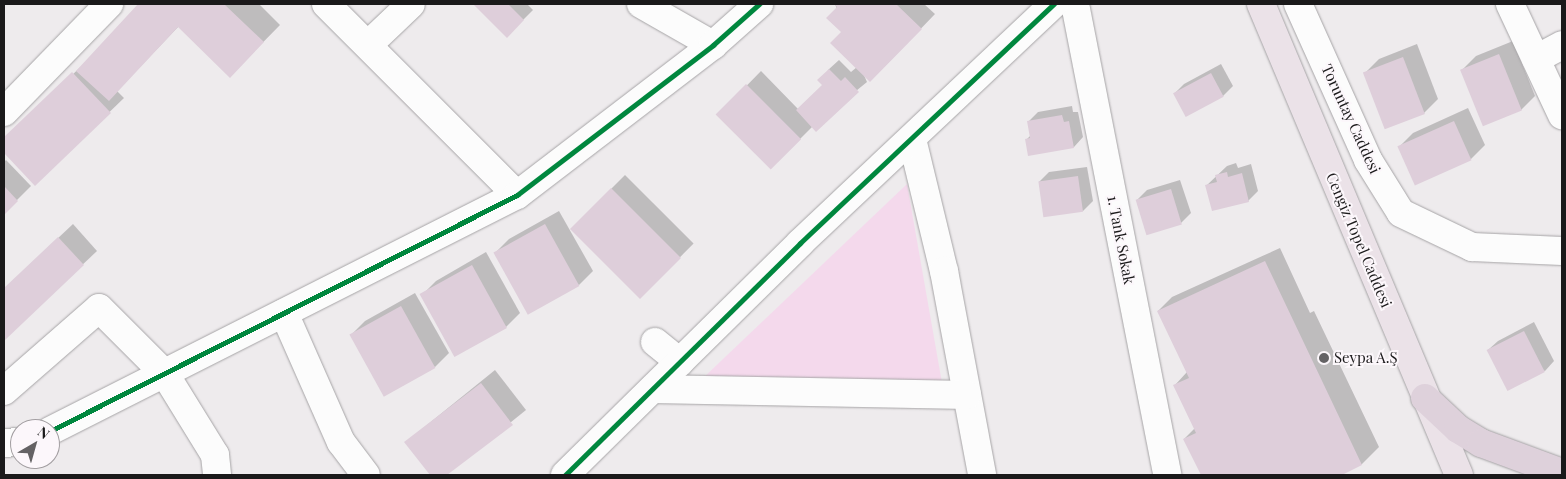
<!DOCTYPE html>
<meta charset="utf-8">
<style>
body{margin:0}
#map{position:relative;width:1566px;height:479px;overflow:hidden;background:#eeebed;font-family:"Playfair Display",serif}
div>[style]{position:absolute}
.green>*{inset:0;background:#f4d9ec}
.shadow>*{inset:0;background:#0003;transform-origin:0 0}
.building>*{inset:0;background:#deceda;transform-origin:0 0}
.roads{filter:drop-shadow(0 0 1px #a6a4a6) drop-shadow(0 0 1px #a6a4a6)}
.minor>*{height:28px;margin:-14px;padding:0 14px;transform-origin:14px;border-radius:14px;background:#fcfcfc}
.major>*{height:28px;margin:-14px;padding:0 14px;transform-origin:14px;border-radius:14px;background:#ebe2e8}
.highway>*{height:28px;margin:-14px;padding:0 14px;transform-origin:14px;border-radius:14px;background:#ded1db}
.cycleway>*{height:5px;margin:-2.5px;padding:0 2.5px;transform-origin:2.5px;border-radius:2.5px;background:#00873e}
.dots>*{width:14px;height:14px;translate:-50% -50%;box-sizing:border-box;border:2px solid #fcf7fb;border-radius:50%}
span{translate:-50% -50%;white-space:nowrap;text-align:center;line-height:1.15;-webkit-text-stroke:4px #fcf7fb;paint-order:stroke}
.street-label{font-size:15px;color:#1a191a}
.poi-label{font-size:15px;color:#1a191a}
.left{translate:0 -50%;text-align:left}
.frame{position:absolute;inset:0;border:5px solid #1a191a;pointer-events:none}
.north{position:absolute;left:10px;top:419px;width:50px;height:50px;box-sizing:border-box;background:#fcf7fb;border:1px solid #a29ea1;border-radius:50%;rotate:38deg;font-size:14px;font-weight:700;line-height:20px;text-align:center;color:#1a191a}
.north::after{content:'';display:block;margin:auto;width:18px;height:22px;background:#646264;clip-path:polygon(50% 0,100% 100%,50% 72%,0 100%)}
</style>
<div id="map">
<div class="green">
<i style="clip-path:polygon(907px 184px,942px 383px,701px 380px)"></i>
</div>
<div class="shadow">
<i style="clip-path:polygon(140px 4px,259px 4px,280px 25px,230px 76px,179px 26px,117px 91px,124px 98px,35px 184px,4px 151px,4px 139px,88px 60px)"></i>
<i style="clip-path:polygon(475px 4px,527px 4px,533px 10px,507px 36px)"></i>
<i style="clip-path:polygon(835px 4px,924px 4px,935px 14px,884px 67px,863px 73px,867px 82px,813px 126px,771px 168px,718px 115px,761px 71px,798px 109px,824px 85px,828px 70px,839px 60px,851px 72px,857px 67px)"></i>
<i style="clip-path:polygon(1513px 41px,1535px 96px,1521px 110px,1462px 70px,1476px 56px)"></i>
<i style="clip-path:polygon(1417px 44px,1438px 99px,1424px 113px,1365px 73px,1379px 59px)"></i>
<i style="clip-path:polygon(1221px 64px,1233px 86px,1223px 96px,1174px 94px,1184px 84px)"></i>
<i style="clip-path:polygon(1072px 106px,1073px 112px,1078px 112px,1083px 137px,1074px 147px,1026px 140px,1031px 135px,1028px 122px,1038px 112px)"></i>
<i style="clip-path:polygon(1468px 108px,1485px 145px,1471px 159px,1416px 183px,1399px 147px,1413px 133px)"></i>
<i style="clip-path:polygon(6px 160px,31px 186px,4px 213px,4px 162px)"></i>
<i style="clip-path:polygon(1236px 163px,1238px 168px,1251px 164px,1258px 191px,1248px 201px,1206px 186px,1227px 166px)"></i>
<i style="clip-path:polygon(1087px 167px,1093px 201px,1083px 211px,1039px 182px,1049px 172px)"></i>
<i style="left:625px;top:175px;width:97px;height:76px;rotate:45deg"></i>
<i style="clip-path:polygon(1180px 180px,1191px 213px,1181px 223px,1137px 200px,1147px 190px)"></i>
<i style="clip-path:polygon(559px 211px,593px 271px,579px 285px,495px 253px,509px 239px)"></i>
<i style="clip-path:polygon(73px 224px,97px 251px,4px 339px,4px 289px)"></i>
<i style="clip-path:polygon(1280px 248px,1310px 313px,1314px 311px,1379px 447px,1362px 464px,1339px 475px,1202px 475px,1184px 439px,1195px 428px,1175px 385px,1187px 372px,1158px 311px,1172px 297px)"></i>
<i style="clip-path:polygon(486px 252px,520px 313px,506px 327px,422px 295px,436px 281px)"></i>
<i style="clip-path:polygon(415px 293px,449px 353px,435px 367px,351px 335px,365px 321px)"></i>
<i style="clip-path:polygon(1534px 322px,1554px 361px,1545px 371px,1488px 350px,1498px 341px)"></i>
<i style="clip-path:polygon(495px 370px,526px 410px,445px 475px,431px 475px,406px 442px)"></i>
</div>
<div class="building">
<i style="clip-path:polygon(138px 4px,224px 4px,264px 42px,230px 78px,178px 27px,109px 101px,76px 71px)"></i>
<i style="clip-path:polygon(473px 4px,508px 4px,524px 20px,507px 38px)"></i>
<i style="clip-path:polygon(834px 4px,896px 4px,922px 29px,870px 82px,830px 43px,841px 32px,826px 18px,837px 7px)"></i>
<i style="left:1499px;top:54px;width:61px;height:42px;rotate:68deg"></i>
<i style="left:1403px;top:57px;width:61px;height:43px;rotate:69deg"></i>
<i style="clip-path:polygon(829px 69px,841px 81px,845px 77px,859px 92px,816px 132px,796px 110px,822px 85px,817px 80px)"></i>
<i style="clip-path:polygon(72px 72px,111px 113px,35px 186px,4px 153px,4px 137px)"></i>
<i style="left:1211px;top:73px;width:27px;height:43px;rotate:62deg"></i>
<i style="left:746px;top:84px;width:78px;height:43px;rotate:45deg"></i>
<i style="clip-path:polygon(1062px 115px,1064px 122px,1069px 121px,1074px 148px,1028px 156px,1025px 139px,1030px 138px,1027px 121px)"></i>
<i style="left:1454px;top:121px;width:43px;height:62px;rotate:66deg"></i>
<i style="clip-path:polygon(1227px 172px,1228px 177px,1242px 173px,1249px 202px,1212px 211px,1205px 185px,1217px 182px,1215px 175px)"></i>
<i style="left:1078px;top:176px;width:36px;height:40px;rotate:82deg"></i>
<i style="clip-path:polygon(4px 186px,18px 201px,4px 215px)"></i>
<i style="left:611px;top:188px;width:99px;height:58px;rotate:45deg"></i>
<i style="left:1171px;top:189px;width:37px;height:37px;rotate:73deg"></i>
<i style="left:545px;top:224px;width:71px;height:59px;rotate:61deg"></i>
<i style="clip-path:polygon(58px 237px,84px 265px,4px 341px,4px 288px)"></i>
<i style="clip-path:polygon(1265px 261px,1362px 465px,1342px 475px,1201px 475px,1183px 439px,1196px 433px,1173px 385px,1189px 378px,1157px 311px)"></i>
<i style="left:472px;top:265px;width:72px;height:60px;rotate:61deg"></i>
<i style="left:401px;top:306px;width:71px;height:59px;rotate:61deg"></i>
<i style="left:1524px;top:331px;width:46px;height:42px;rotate:63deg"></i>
<i style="clip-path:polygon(481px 383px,513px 425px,447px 475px,430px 475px,404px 442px)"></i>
</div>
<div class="roads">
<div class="minor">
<i style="left:326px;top:4px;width:270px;rotate:45deg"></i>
<i style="left:641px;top:4px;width:83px;rotate:29.7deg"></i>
<i style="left:1075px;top:4px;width:480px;rotate:78.9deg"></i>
<i style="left:1298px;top:4px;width:171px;rotate:65.8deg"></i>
<i style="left:1368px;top:160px;width:62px;rotate:58.1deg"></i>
<i style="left:1401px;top:213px;width:79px;rotate:25.6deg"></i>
<i style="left:1472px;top:247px;width:90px;rotate:2.5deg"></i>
<i style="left:1510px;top:4px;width:123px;rotate:64.9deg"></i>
<i style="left:368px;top:45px;width:59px;rotate:-43.6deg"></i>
<i style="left:1536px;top:59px;width:30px;rotate:-28deg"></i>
<i style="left:4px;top:112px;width:151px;rotate:-45.8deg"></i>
<i style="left:912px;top:139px;width:136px;rotate:76.4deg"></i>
<i style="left:944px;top:271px;width:208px;rotate:79.4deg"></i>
<i style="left:284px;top:313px;width:141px;rotate:66.2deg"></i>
<i style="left:341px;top:442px;width:41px;rotate:52.9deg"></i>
<i style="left:655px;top:342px;width:32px;rotate:39deg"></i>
<i style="left:653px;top:389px;width:314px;rotate:1.1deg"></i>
<i style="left:4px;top:391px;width:126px;rotate:-41.1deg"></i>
<i style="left:99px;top:308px;width:93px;rotate:45deg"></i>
<i style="left:165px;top:374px;width:95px;rotate:58.3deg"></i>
<i style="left:215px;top:455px;width:20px;rotate:84deg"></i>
<i style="left:50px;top:431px;width:523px;rotate:-26.81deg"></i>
<i style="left:517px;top:195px;width:247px;rotate:-37.4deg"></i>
<i style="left:713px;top:45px;width:62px;rotate:-41.7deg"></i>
<i style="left:4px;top:443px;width:16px;rotate:-4deg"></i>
<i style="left:565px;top:475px;width:330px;rotate:-44.6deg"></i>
<i style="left:800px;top:243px;width:349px;rotate:-43.3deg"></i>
</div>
<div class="major">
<i style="left:1261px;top:4px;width:511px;rotate:67.2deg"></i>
</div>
<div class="highway">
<i style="left:1425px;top:398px;width:45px;rotate:43.2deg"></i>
<i style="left:1458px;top:429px;width:27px;rotate:31deg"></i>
<i style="left:1481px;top:443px;width:86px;rotate:20.3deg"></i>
</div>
</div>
<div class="cycleway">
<i style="left:50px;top:431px;width:523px;rotate:-26.81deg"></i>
<i style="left:517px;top:195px;width:247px;rotate:-37.4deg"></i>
<i style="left:713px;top:45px;width:62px;rotate:-41.7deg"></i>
<i style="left:565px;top:475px;width:330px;rotate:-44.6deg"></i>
<i style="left:800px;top:243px;width:349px;rotate:-43.3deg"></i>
</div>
<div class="dots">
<i style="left:1324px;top:358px;background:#646264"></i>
</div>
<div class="street-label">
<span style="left:1351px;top:119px;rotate:65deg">Toruntay Caddesi</span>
<span style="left:1121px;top:240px;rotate:79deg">1. Tank Sokak</span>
<span style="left:1359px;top:240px;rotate:67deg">Cengiz Topel Caddesi</span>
</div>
<div class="poi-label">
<span class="left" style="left:1334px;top:358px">Seypa A.Ş</span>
</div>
<div class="frame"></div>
<div class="north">N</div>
</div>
